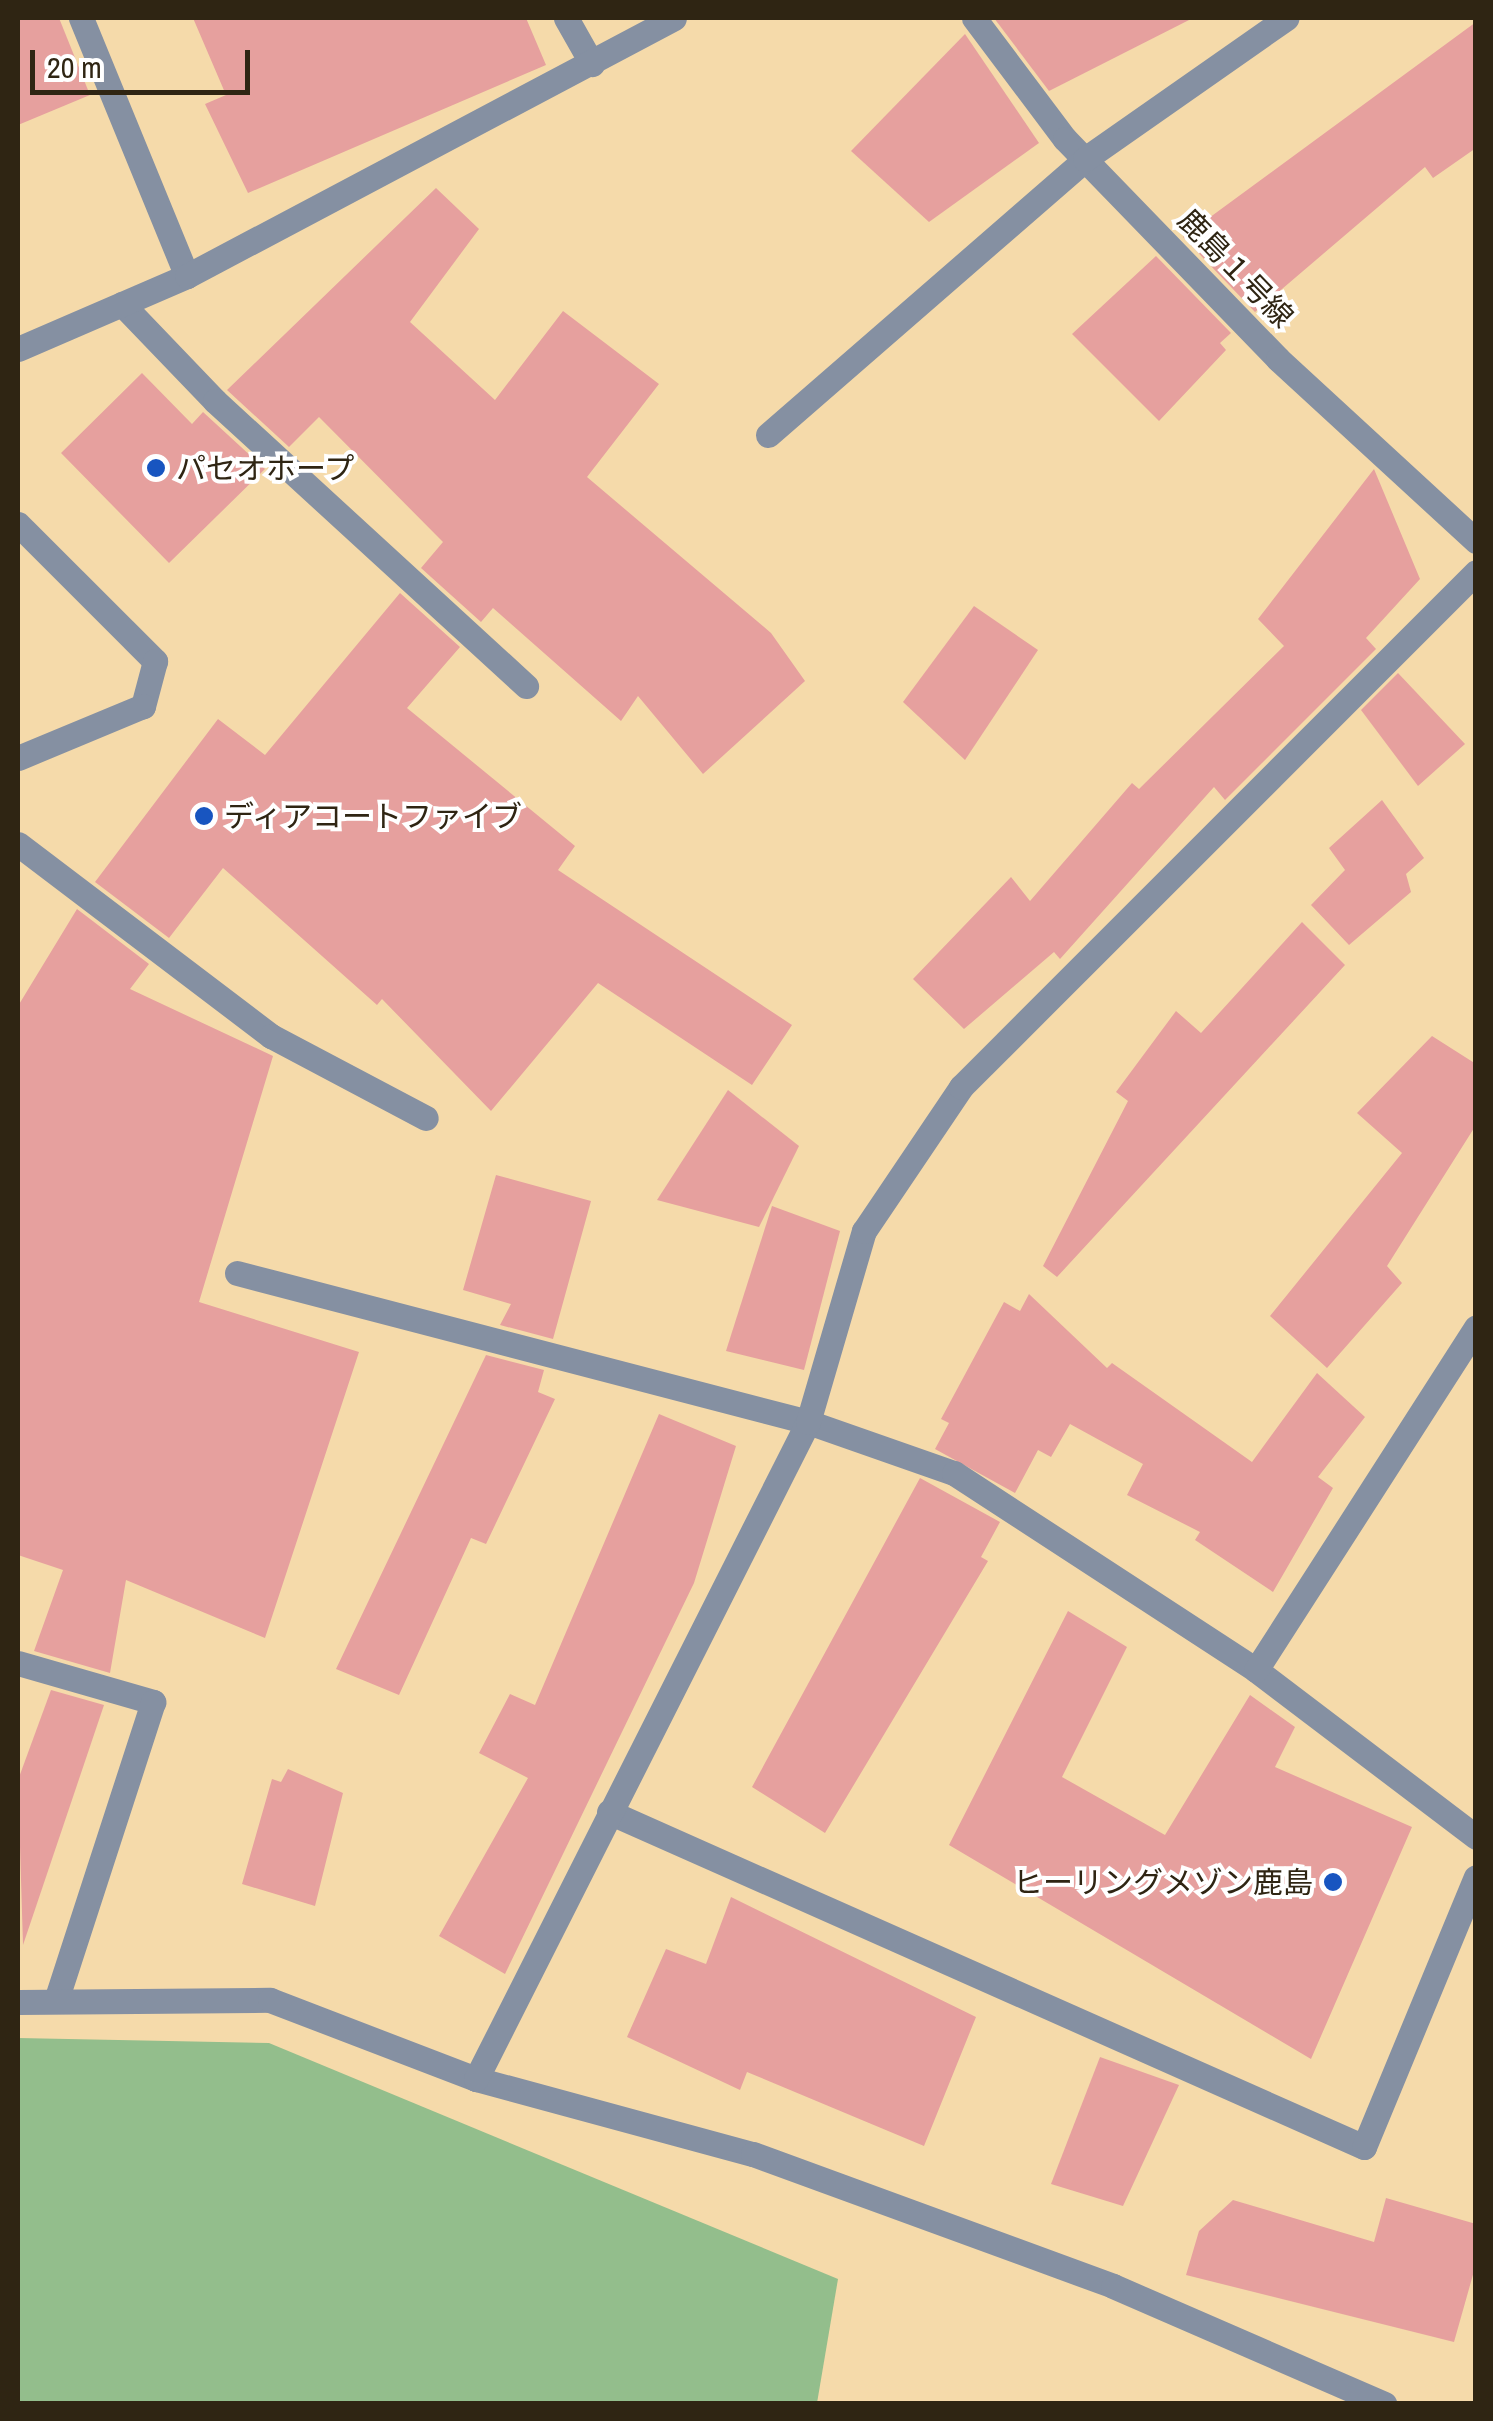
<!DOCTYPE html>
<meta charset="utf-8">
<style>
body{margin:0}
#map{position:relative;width:1493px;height:2421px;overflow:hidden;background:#f5daaa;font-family:"Archivo Narrow","Noto Sans JP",sans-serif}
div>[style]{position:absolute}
.forest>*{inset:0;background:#93be8c}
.building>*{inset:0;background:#e6a09e}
.minor>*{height:25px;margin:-12.5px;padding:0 12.5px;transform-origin:12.5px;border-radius:12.5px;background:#8590a2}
.dots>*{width:28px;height:28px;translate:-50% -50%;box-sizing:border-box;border:5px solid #fff;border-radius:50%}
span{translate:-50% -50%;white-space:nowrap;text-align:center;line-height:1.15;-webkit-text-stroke:8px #fff;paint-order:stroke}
.street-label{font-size:30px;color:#2f2513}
.poi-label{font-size:30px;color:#2f2513}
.left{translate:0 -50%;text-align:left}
.right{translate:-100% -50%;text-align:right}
.frame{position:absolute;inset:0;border:20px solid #2f2513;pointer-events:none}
.scale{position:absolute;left:30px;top:50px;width:220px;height:45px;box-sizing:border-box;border:5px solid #2f2513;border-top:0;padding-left:12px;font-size:30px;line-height:35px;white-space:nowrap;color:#2f2513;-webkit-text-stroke:8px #fff;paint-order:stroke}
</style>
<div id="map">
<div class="forest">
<i style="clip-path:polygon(18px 2038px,269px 2043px,838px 2279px,817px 2403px,18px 2403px)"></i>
</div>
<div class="building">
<i style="clip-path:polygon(18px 18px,59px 18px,90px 95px,18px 125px)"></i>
<i style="clip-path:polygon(193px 18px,526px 18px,546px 65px,248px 193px,205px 104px,226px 95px)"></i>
<i style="clip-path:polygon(994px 18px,1193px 18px,1049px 91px)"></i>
<i style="clip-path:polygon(1476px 22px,1476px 148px,1433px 178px,1425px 167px,1255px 312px,1183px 237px)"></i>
<i style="clip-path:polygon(965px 34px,1039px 143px,929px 222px,851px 151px)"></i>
<i style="clip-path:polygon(436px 188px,479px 229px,410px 322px,495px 400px,563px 311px,659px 384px,587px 477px,771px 633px,805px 681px,703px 774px,638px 696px,621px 721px,493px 608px,481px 622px,421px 568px,443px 542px,319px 417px,289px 447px,227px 390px)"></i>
<i style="clip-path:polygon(1156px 256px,1231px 333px,1220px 343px,1226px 350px,1159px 421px,1072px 334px)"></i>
<i style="clip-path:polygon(142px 373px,192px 424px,203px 412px,265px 469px,169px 563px,61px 453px)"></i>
<i style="clip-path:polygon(1374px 469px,1420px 579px,1366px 638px,1376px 649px,1225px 800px,1214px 787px,1060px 959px,1054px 952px,964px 1029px,913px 979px,1011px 877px,1030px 901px,1132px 783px,1139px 789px,1284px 646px,1258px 619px)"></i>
<i style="clip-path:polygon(400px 593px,460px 647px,407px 708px,575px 846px,558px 870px,792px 1025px,752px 1085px,598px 983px,491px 1111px,382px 999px,377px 1005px,223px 868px,169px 938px,95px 882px,218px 719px,265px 755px)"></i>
<i style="clip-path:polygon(974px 606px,1038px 650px,965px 760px,903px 702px)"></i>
<i style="clip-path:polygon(1398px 673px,1465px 744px,1418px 786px,1361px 710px)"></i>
<i style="clip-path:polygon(1382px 800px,1424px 858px,1406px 874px,1411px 892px,1349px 945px,1311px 905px,1345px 870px,1329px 848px)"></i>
<i style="clip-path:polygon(77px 909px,149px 964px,130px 989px,273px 1056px,199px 1302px,359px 1352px,265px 1638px,126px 1580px,110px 1673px,34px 1651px,63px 1570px,18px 1555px,18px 1006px)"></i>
<i style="clip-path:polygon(1302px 922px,1345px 965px,1057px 1277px,1043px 1266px,1128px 1101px,1116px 1092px,1176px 1011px,1201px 1033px)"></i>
<i style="clip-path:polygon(1432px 1036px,1476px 1064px,1476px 1125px,1387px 1266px,1402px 1283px,1327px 1368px,1270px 1316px,1402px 1153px,1357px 1113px)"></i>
<i style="clip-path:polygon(728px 1090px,799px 1146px,759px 1227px,657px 1200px)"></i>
<i style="clip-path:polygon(496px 1175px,591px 1201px,553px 1339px,500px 1325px,511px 1304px,463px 1290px)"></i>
<i style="clip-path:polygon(772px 1206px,840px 1231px,804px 1370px,726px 1351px)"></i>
<i style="clip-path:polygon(1029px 1294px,1107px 1368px,1112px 1363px,1252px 1462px,1317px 1373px,1365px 1417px,1318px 1477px,1333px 1488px,1273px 1592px,1195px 1540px,1200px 1532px,1127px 1495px,1143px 1464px,1070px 1424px,1051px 1457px,1038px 1450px,1015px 1493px,935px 1449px,949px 1423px,941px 1419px,1004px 1302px,1020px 1311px)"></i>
<i style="clip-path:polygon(486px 1355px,544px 1370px,538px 1392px,555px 1399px,486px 1544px,471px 1538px,399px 1695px,336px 1669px)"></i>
<i style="clip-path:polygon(659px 1414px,736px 1446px,694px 1583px,505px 1974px,439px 1936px,528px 1778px,479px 1753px,510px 1694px,535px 1705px)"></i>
<i style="clip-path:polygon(920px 1478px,1000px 1522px,981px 1557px,988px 1561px,825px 1833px,752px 1787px)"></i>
<i style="clip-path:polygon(1068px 1611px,1127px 1647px,1062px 1777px,1165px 1835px,1250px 1695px,1295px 1727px,1275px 1767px,1412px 1827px,1311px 2059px,949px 1845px)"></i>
<i style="clip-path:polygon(51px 1690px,104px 1705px,23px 1945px,18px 1780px)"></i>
<i style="clip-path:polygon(288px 1769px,343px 1793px,315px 1906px,242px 1884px,272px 1779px,281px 1782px)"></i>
<i style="clip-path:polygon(731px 1897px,976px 2017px,924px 2146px,747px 2072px,740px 2090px,627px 2037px,666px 1949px,706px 1964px)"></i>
<i style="clip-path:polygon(1100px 2057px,1179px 2085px,1123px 2206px,1051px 2184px)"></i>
<i style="clip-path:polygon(1386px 2198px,1476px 2224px,1476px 2264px,1454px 2342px,1186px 2275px,1199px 2231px,1233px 2200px,1374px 2242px)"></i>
</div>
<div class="minor">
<i style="left:81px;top:18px;width:279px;rotate:67.7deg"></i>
<i style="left:566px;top:18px;width:53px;rotate:60.5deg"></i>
<i style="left:974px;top:18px;width:151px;rotate:53.1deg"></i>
<i style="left:1065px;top:139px;width:306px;rotate:45.9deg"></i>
<i style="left:1278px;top:359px;width:269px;rotate:42.6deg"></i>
<i style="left:122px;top:304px;width:134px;rotate:46.2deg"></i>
<i style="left:215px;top:401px;width:422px;rotate:42.5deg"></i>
<i style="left:18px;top:349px;width:184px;rotate:-23.4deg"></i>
<i style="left:187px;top:276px;width:551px;rotate:-27.91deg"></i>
<i style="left:768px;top:435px;width:420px;rotate:-41deg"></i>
<i style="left:1085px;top:159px;width:246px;rotate:-35deg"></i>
<i style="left:18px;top:524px;width:194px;rotate:45deg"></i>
<i style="left:155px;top:661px;width:47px;rotate:104.9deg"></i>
<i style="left:143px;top:706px;width:135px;rotate:157.4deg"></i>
<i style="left:18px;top:844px;width:318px;rotate:37.2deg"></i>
<i style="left:271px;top:1036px;width:175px;rotate:27.9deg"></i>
<i style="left:237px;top:1273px;width:590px;rotate:14.62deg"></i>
<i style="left:808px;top:1422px;width:155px;rotate:19.3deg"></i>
<i style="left:954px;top:1473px;width:361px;rotate:33.1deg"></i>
<i style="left:1256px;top:1670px;width:276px;rotate:37.2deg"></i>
<i style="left:18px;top:1663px;width:141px;rotate:16.1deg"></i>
<i style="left:153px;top:1702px;width:313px;rotate:108deg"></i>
<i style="left:1256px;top:1670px;width:407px;rotate:-57.3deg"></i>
<i style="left:609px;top:1812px;width:826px;rotate:23.93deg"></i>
<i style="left:1364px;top:2147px;width:292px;rotate:-67.5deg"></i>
<i style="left:18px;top:2002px;width:252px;rotate:-0.5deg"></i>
<i style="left:270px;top:2000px;width:221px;rotate:21deg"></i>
<i style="left:476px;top:2079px;width:287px;rotate:15.2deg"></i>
<i style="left:753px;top:2154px;width:383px;rotate:20.1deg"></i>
<i style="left:1113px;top:2286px;width:296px;rotate:23.5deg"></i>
<i style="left:476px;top:2079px;width:736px;rotate:-63.19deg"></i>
<i style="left:808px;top:1422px;width:199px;rotate:-73.7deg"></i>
<i style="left:864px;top:1231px;width:174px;rotate:-56deg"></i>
<i style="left:961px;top:1087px;width:728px;rotate:-45deg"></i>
</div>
<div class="dots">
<i style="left:156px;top:468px;background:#1855c0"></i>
<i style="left:204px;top:816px;background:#1855c0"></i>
<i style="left:1333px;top:1882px;background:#1855c0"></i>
</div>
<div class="street-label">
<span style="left:1236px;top:268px;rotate:46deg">鹿島１号線</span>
</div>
<div class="poi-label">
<span class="left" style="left:176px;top:468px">パセオホープ</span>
<span class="left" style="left:224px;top:816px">ディアコートファイブ</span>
<span class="right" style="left:1313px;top:1882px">ヒーリングメゾン鹿島</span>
</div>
<div class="frame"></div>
<div class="scale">20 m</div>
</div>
